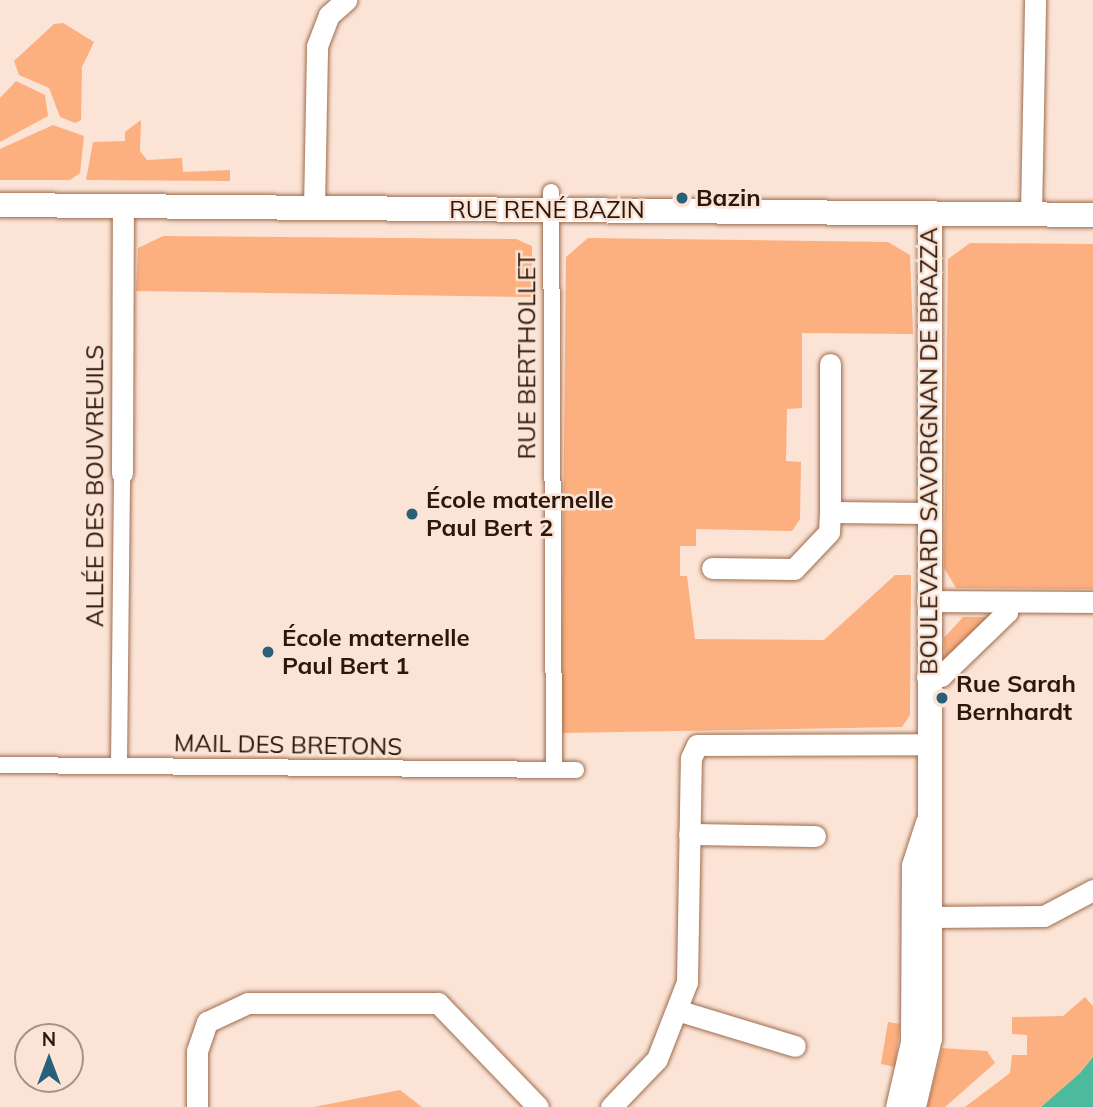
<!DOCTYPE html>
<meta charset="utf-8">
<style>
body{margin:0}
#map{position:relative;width:1093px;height:1107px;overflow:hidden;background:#fbe4d6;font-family:Mulish,sans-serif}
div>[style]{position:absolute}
.green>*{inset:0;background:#fcaf7f}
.water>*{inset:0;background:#4cbb9d}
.roads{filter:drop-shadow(0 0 2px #9f6c4c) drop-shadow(0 0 2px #9f6c4c)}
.pedestrian>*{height:16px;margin:-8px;padding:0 8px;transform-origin:8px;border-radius:8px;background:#fff}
.minor>*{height:21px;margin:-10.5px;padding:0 10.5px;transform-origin:10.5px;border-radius:10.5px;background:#fff}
.tertiary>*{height:24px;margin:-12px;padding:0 12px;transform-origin:12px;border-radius:12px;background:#fff}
.dots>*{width:19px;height:19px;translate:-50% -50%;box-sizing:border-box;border:4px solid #fbe4d6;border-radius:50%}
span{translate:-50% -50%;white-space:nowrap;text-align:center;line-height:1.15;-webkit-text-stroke:5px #fbe4d6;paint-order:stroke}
.poi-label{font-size:24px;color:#2c170a;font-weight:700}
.left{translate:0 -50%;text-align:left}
.street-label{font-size:24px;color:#2c170a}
.north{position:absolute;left:14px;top:1023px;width:70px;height:70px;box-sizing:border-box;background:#fbe4d6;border:2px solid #a89284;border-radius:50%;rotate:0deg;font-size:19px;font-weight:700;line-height:28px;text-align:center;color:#2c170a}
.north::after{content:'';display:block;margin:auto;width:24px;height:32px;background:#28607a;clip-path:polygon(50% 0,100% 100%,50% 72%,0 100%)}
</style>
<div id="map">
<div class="green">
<i style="clip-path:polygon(63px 23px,94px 42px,82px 67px,81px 120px,75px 123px,60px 117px,49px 88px,19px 75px,14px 61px,54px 24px)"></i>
<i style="clip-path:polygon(16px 81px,45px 95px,48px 116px,0 142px,0 98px)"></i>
<i style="clip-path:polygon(141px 120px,140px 151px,147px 160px,182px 158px,183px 172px,230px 170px,230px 181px,86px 180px,93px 142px,125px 141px,125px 132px)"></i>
<i style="clip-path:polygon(53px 125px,84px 136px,80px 173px,70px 180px,0 180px,0 149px)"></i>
<i style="clip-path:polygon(163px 236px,516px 239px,532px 246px,532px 297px,136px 291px,138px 248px)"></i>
<i style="clip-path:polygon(588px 238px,888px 242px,910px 255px,913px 334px,802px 333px,802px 408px,787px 409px,786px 461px,801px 462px,800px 519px,792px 531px,696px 529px,696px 546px,680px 546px,680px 576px,687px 576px,695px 639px,824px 640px,895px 575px,911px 575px,910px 715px,902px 727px,561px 733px,566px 257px)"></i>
<i style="clip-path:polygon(970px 243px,1093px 244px,1093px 589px,956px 588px,944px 568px,948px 259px)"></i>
<i style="clip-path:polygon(963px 617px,994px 617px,945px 665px,944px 638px)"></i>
<i style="clip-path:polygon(1085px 997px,1093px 1006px,1093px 1057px,1080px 1073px,1041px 1107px,965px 1107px,1010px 1073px,1012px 1055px,1027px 1055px,1027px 1035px,1012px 1034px,1012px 1017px,1063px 1016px)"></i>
<i style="clip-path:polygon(888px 1022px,900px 1024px,895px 1067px,881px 1064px)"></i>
<i style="clip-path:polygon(942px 1048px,987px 1051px,995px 1063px,945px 1107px,927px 1107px)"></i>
<i style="clip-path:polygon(400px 1090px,422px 1107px,314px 1107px)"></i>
</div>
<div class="water">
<i style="clip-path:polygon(1093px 1057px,1093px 1107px,1041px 1107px,1080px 1073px)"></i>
</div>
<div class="roads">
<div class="pedestrian">
<i style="left:551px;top:192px;width:578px;rotate:89.7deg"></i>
<i style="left:0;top:765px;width:576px;rotate:0.5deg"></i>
<i style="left:119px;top:766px;width:293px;rotate:-89.4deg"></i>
</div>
<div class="minor">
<i style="left:314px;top:208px;width:162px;rotate:-88.9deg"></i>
<i style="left:317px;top:46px;width:33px;rotate:-69deg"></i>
<i style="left:329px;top:15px;width:23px;rotate:-41deg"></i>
<i style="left:1031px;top:214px;width:214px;rotate:-88.9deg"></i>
<i style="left:830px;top:364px;width:148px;rotate:90deg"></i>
<i style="left:122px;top:473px;width:266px;rotate:-89.8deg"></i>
<i style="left:712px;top:568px;width:82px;rotate:0.7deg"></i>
<i style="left:794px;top:569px;width:51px;rotate:-46.6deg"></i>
<i style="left:829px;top:532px;width:20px;rotate:-87deg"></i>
<i style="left:830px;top:512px;width:98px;rotate:0.6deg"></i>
<i style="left:927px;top:601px;width:166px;rotate:0.3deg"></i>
<i style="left:927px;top:677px;width:14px;rotate:-4deg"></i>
<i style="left:941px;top:676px;width:92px;rotate:-44.1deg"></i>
<i style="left:1007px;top:612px;width:10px;rotate:-90deg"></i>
<i style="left:689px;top:834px;width:126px;rotate:0.9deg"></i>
<i style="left:930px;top:917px;width:114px;rotate:-0.5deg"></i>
<i style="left:1044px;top:916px;width:55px;rotate:-28deg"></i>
<i style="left:680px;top:1011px;width:120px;rotate:16.9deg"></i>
<i style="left:197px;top:1107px;width:56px;rotate:-90deg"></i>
<i style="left:197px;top:1051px;width:31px;rotate:-71deg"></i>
<i style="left:207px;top:1022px;width:45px;rotate:-24.9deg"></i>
<i style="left:248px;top:1003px;width:190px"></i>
<i style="left:438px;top:1003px;width:144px;rotate:46.1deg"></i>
<i style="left:611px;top:1107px;width:66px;rotate:-46.2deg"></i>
<i style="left:657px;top:1059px;width:83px;rotate:-68.7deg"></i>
<i style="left:687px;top:982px;width:224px;rotate:-89deg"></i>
<i style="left:691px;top:758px;width:14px;rotate:-65deg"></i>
<i style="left:697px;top:745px;width:230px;rotate:-0.2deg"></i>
<i style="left:896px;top:1107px;width:67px;rotate:-77deg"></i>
<i style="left:911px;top:1042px;width:177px;rotate:-89.7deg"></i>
<i style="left:912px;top:865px;width:45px;rotate:-72deg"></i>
</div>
<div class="tertiary">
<i style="left:0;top:205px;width:1093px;rotate:0.52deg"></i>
<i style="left:914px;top:1107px;width:71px;rotate:-76.9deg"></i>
<i style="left:930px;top:1038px;width:825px;rotate:-90deg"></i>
</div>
</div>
<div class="dots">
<i style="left:682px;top:198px;background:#28607a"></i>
<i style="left:412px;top:514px;background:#28607a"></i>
<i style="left:268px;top:652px;background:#28607a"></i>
<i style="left:942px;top:698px;background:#28607a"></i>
</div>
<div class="poi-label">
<span class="left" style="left:696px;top:198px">Bazin</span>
<span class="left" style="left:426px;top:514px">École maternelle<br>Paul Bert 2</span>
<span class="left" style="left:282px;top:652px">École maternelle<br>Paul Bert 1</span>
<span class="left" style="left:956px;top:698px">Rue Sarah<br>Bernhardt</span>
</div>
<div class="street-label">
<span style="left:547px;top:210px">RUE RENÉ BAZIN</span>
<span style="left:527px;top:356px;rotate:-90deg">RUE BERTHOLLET</span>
<span style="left:929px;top:451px;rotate:-90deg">BOULEVARD SAVORGNAN DE BRAZZA</span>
<span style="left:95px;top:486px;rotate:-90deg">ALLÉE DES BOUVREUILS</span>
<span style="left:288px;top:745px;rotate:1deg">MAIL DES BRETONS</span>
</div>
<div class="north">N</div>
</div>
